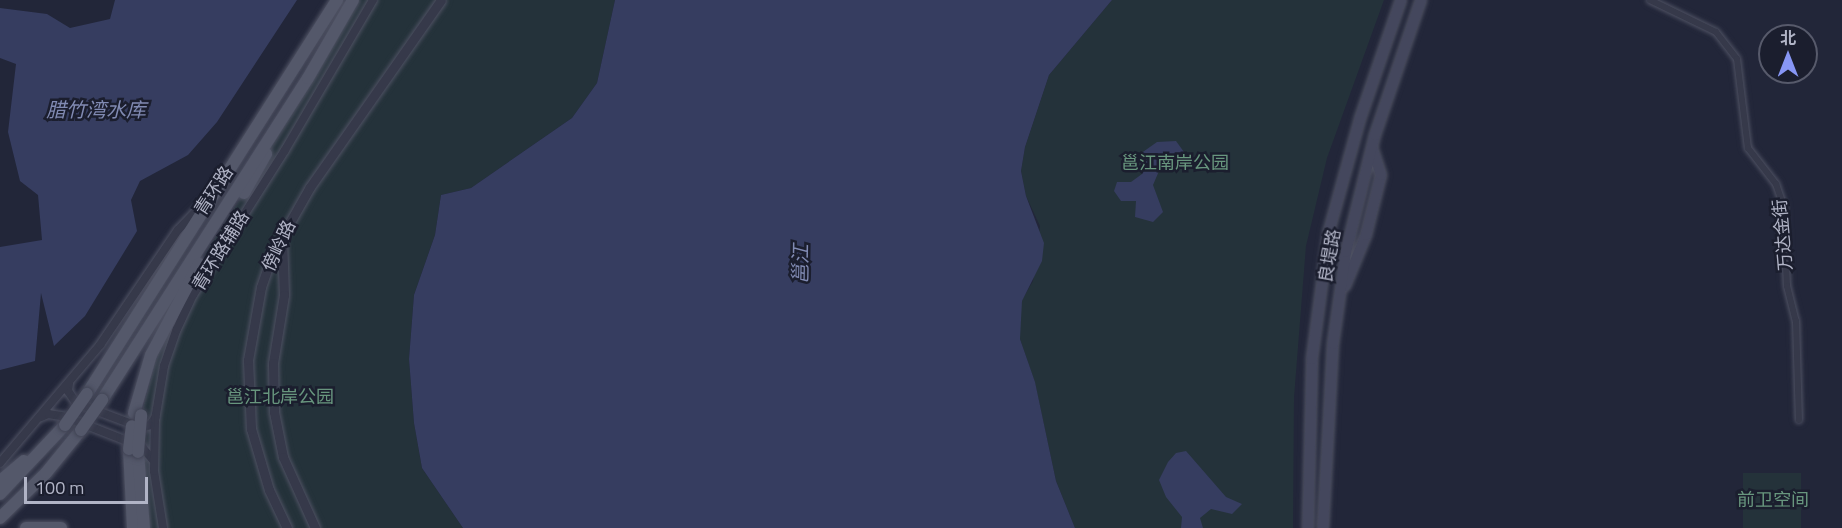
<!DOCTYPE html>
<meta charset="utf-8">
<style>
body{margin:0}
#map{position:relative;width:1842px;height:528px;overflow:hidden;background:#222639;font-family:"Titillium Web","Noto Sans SC",sans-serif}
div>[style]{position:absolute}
.green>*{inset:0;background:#24323a;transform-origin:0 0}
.water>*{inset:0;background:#363d60}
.roads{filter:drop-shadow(0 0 2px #4e5162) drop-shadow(0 0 2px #4e5162)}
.pedestrian>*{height:6px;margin:-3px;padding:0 3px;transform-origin:3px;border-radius:3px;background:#36394a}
.minor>*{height:8px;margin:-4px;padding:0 4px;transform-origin:4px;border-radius:4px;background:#36394a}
.tertiary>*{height:9px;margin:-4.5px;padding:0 4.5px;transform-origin:4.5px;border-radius:4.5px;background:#36394a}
.secondary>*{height:10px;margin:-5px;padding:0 5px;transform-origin:5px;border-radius:5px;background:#44475d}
.primary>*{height:12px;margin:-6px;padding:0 6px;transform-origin:6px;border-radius:6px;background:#54586a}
.bridges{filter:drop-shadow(0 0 2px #3f4253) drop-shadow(0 0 2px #3f4253)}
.primary-bridge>*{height:12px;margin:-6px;padding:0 6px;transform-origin:6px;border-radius:6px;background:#54586a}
span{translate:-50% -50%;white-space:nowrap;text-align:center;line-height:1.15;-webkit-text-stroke:5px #1b1e2e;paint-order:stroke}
.park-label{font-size:18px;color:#68967e}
.street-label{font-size:18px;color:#b1b4c6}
.water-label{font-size:20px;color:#808ab2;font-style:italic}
.north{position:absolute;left:1758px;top:24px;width:60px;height:60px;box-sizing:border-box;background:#1b1e2e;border:2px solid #575a6b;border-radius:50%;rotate:0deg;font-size:16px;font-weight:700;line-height:24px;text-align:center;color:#b1b4c6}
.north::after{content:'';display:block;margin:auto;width:21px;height:27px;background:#8796f5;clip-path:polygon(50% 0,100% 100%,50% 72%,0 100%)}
.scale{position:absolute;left:24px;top:477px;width:124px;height:27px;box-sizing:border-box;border:3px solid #b1b4c6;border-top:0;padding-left:8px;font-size:18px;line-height:21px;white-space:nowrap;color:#b1b4c6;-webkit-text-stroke:4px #1b1e2e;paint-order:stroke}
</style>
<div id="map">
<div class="green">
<i style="clip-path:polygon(353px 0,615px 0,597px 83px,572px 118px,471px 188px,441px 195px,435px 235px,414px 295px,409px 359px,414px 423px,422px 468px,463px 528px,144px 528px,141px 415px,158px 352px,208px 249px,260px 168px,278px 125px)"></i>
<i style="clip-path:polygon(1112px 0,1384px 0,1327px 158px,1306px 246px,1294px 398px,1293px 528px,1075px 528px,1056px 481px,1035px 383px,1020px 339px,1018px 317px,1022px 300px,1033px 281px,1040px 226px,1026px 196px,1021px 171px,1025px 147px,1049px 75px)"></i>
<i style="left:1743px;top:473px;width:58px;height:55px"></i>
</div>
<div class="water">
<i style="clip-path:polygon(115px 0,297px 0,217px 122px,188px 155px,140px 181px,131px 200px,137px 231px,85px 316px,54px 346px,41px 293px,35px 361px,0 370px,0 247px,42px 240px,38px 195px,20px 181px,8px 132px,16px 64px,0 58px,0 8px,47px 14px,70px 28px,110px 19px)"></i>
<i style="clip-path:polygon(615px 0,1112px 0,1049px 75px,1025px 147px,1021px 171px,1026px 196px,1044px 243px,1042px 261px,1022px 301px,1020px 339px,1035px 382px,1056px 481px,1075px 528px,463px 528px,422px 468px,414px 423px,409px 359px,414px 295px,435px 235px,441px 195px,471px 188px,572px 118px,597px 83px)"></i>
<i style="clip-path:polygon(1176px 141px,1184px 152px,1178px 166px,1159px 171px,1153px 185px,1163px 212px,1153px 222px,1135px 217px,1136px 201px,1121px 201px,1114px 191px,1117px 182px,1131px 182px,1142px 174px,1145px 162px,1140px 154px,1157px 142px)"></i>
<i style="clip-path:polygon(1186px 451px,1226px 497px,1242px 504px,1232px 514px,1211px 509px,1200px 518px,1203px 528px,1181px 528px,1182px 517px,1166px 497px,1159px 480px,1168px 462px,1176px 453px)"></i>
</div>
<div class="roads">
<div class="pedestrian">
<i style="left:1650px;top:0;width:73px;rotate:25.9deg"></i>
<i style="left:1716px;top:32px;width:34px;rotate:52deg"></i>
<i style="left:1737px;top:59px;width:90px;rotate:83deg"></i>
<i style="left:1748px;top:148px;width:46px;rotate:52.1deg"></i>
<i style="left:1776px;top:184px;width:21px;rotate:71deg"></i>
<i style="left:1783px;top:204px;width:82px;rotate:87.2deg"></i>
<i style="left:1787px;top:286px;width:36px;rotate:76deg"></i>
<i style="left:1796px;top:321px;width:99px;rotate:88.3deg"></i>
</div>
<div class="minor">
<i style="left:69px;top:383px;width:8px;rotate:97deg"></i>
<i style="left:68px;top:391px;width:14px;rotate:56deg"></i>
<i style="left:76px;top:403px;width:71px;rotate:20.7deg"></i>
<i style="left:142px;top:428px;width:9px;rotate:-21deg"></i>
<i style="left:150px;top:425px;width:9px;rotate:-54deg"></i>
<i style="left:41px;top:417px;width:8px;rotate:-23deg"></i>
<i style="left:48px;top:414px;width:18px;rotate:9deg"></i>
<i style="left:66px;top:417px;width:82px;rotate:21.5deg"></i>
<i style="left:142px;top:447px;width:17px;rotate:50deg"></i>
<i style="left:0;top:463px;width:155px;rotate:-49.7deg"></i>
<i style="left:100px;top:345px;width:139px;rotate:-55.9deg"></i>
<i style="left:178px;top:230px;width:33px;rotate:-46deg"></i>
<i style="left:163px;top:528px;width:58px;rotate:-99deg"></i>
<i style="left:154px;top:471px;width:51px;rotate:-88.9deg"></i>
<i style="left:155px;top:420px;width:55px;rotate:-80.5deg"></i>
<i style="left:164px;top:366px;width:39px;rotate:-71deg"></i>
<i style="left:177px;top:329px;width:38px;rotate:-65deg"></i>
<i style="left:193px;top:295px;width:172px;rotate:-57.6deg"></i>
<i style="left:285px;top:150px;width:174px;rotate:-59.6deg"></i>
</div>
<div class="tertiary">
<i style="left:282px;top:240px;width:55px;rotate:87.9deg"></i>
<i style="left:284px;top:295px;width:69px;rotate:99.2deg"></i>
<i style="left:273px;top:363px;width:49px;rotate:88.8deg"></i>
<i style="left:274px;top:412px;width:46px;rotate:78.7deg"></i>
<i style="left:283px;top:457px;width:78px;rotate:65.7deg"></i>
<i style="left:287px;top:528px;width:42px;rotate:-115.3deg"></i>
<i style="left:269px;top:490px;width:64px;rotate:-106.4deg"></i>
<i style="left:251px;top:429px;width:69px;rotate:-92.5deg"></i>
<i style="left:248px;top:360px;width:74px;rotate:-79.9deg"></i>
<i style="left:261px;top:287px;width:37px;rotate:-71deg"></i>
<i style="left:273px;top:252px;width:75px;rotate:-60.4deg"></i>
<i style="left:310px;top:187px;width:228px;rotate:-55deg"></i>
</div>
<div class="secondary">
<i style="left:1345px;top:286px;width:55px;rotate:-67.6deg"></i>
<i style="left:1366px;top:235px;width:62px;rotate:-76deg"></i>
<i style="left:1381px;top:175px;width:29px;rotate:-108deg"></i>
<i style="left:1308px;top:528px;width:169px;rotate:-88.6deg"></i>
<i style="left:1312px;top:359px;width:129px;rotate:-82.4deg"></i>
<i style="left:1329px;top:231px;width:116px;rotate:-74.5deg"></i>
<i style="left:1360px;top:119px;width:126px;rotate:-71deg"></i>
<i style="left:1323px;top:528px;width:184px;rotate:-86.9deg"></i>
<i style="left:1333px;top:344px;width:93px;rotate:-82deg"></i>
<i style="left:1346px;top:252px;width:121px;rotate:-76.1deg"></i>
<i style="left:1375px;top:135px;width:143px;rotate:-71.2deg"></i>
</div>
<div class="primary">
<i style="left:244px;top:193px;width:45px;rotate:-60.6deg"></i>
<i style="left:87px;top:394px;width:467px;rotate:-57.6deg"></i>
<i style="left:102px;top:400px;width:382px;rotate:-57.4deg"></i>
<i style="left:308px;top:78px;width:90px;rotate:-60deg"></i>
<i style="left:134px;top:413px;width:60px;rotate:-73.7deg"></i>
<i style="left:151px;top:355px;width:103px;rotate:-62.2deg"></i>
<i style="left:129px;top:449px;width:79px;rotate:87.1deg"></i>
<i style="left:138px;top:452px;width:76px;rotate:85.5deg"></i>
<i style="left:0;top:481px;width:31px;rotate:-40deg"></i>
<i style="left:0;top:494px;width:95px;rotate:-46.7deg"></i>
<i style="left:0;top:518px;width:64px;rotate:-44.4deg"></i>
<i style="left:46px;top:473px;width:55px;rotate:-50.9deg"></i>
<i style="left:26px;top:528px;width:35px"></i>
</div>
</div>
<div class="bridges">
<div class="primary-bridge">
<i style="left:65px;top:425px;width:38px;rotate:-55deg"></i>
<i style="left:81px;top:430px;width:37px;rotate:-55deg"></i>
<i style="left:129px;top:449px;width:23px;rotate:-83deg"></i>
<i style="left:138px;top:452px;width:37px;rotate:-85deg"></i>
</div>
</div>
<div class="park-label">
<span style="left:1175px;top:163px">邕江南岸公园</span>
<span style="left:280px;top:397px">邕江北岸公园</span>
<span style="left:1773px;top:500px">前卫空间</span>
</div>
<div class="street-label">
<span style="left:214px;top:191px;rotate:-57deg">青环路</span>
<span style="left:1783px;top:235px;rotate:-95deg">万达金街</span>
<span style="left:279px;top:246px;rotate:-65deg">傍岭路</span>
<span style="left:221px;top:251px;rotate:-58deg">青环路辅路</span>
<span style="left:1330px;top:256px;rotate:-80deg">良堤路</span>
</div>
<div class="water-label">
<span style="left:96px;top:109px">腊竹湾水库</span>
<span style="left:800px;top:264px;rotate:-89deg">邕江</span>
</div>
<div class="north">北</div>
<div class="scale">100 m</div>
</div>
